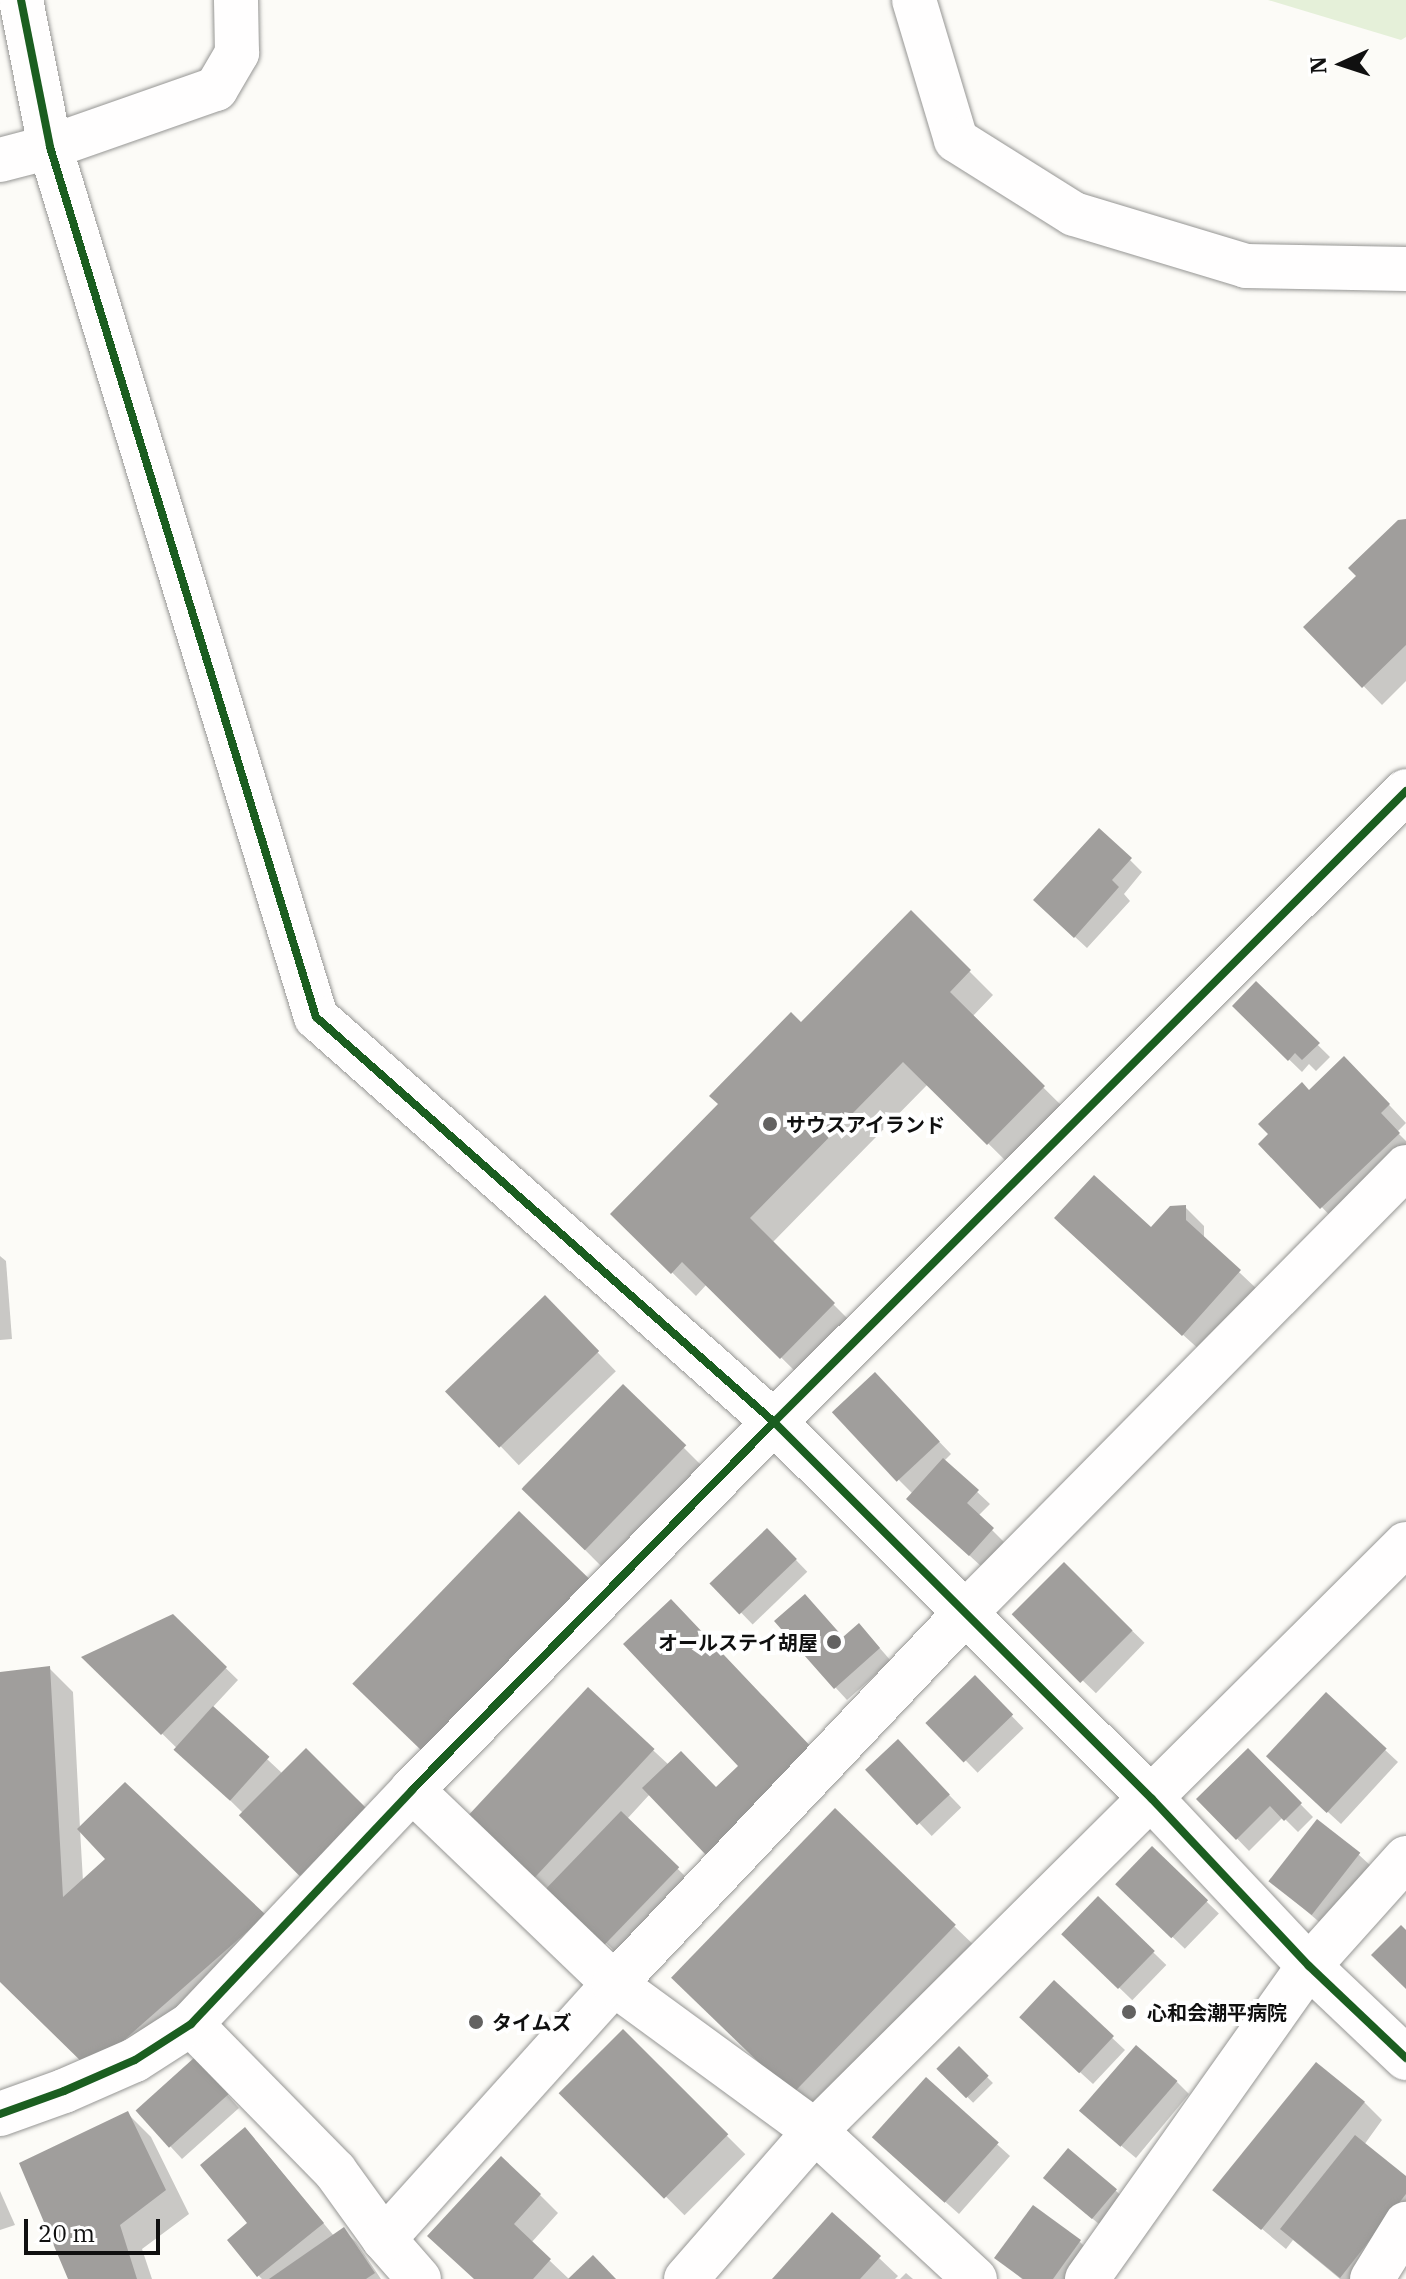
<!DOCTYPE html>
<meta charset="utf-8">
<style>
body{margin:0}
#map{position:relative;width:1406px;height:2279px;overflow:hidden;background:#fcfbf7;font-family:"IBM Plex Serif","Noto Sans JP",serif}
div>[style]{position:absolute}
.green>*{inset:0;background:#e5f0d9}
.shadow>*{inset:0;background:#0003;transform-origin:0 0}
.building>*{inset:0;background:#a09e9c;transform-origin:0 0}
.roads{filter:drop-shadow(0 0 2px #969694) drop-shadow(0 0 2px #969694)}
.minor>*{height:44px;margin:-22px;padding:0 22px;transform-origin:22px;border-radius:22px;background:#fffefe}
.cycleway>*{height:8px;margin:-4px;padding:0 4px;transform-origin:4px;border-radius:4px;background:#1b5e20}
.dots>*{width:22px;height:22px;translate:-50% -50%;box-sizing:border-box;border:4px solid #fff;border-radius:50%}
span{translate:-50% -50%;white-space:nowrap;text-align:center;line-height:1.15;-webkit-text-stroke:8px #fff;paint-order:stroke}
.poi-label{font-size:20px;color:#101010;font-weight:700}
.left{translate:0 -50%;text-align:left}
.right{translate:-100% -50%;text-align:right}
.north{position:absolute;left:1302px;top:24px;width:80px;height:80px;-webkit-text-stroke:6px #fff;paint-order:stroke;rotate:267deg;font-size:22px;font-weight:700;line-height:32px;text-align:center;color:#101010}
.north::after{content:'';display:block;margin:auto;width:28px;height:36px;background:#101010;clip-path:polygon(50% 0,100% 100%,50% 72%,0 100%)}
.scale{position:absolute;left:24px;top:2219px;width:136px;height:36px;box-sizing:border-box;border:4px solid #101010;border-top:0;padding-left:10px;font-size:24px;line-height:28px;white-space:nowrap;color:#101010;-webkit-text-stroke:6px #fff;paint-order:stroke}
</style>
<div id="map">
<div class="green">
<i style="clip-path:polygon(1268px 0,1406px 0,1406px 37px,1401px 40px)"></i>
</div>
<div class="shadow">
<i style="clip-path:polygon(1406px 521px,1406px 681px,1382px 705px,1306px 627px,1358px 576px)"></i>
<i style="clip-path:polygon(1130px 860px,1142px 872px,1124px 894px,1130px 901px,1087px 948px,1048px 912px)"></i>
<i style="clip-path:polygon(911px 913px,993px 995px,972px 1017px,1067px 1111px,1012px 1167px,928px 1084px,772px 1243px,857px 1328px,805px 1381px,707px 1284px,696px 1296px,613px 1214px)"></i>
<i style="clip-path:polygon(1256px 984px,1330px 1057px,1316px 1071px,1309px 1064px,1302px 1072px,1234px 1006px)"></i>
<i style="clip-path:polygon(1363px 1077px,1406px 1123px,1397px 1132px,1406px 1141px,1406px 1163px,1340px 1226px,1261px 1144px)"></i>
<i style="clip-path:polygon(1185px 1207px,1204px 1226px,1204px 1239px,1258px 1290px,1202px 1352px,1075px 1237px,1151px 1230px)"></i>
<i style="clip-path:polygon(0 1256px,6px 1261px,12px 1339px,0 1340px)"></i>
<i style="left:545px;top:1298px;width:102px;height:135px;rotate:46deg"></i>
<i style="left:623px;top:1387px;width:111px;height:142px;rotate:45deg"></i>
<i style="clip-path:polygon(887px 1387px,951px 1454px,944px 1461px,990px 1504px,978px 1516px,1004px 1542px,982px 1567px,921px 1511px,913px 1494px,899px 1480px)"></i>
<i style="left:767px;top:1530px;width:58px;height:76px;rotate:46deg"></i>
<i style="left:1064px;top:1565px;width:112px;height:70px;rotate:44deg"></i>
<i style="clip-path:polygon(173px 1617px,238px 1680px,212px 1708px,283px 1774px,377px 1823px,312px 1888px,241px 1815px,243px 1813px,84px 1657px)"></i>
<i style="clip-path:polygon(871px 1638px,891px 1661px,847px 1700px,835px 1687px,844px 1639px)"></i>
<i style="clip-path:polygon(evenodd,49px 1668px,73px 1692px,80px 1828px,288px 1940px,115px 2092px,0 1980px,0 1674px,49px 1668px,80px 1829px,108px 1859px,83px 1881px,80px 1829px)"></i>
<i style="left:975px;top:1678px;width:70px;height:64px;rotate:46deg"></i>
<i style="clip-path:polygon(588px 1690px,669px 1765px,717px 1789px,832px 1771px,707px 1854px,650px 1794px,627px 1819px,690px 1881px,619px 1955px,491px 1836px)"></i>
<i style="clip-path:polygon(1326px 1695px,1398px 1762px,1341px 1824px,1281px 1769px)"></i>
<i style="left:898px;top:1742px;width:91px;height:41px;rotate:46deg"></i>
<i style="clip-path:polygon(1248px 1751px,1313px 1817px,1298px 1832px,1283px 1817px,1249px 1851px,1199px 1799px)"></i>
<i style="left:1152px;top:1849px;width:93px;height:49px;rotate:44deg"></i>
<i style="clip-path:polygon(1358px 1854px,1371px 1866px,1324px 1926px,1271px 1881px)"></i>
<i style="left:1098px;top:1899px;width:95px;height:49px;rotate:44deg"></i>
<i style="clip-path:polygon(954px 1926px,978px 1949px,818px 2117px,675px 1979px)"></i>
<i style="clip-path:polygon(1054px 1983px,1125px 2050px,1093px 2084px,1034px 2030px)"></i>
<i style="left:623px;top:2032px;width:173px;height:86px;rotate:45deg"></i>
<i style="left:959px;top:2049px;width:48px;height:28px;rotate:45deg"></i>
<i style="clip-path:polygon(207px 2072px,239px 2108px,182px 2159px,170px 2146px)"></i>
<i style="clip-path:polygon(926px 2080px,1010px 2156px,959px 2214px,887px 2150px)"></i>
<i style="clip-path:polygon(1177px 2082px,1189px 2094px,1136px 2158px,1095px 2124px)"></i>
<i style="clip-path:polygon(1364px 2102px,1382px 2120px,1364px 2145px,1406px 2179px,1406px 2235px,1371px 2279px,1340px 2279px,1293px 2240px,1286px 2249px,1219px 2193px)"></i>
<i style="clip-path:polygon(128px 2114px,151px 2137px,189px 2214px,142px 2249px,152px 2279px,70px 2279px)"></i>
<i style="clip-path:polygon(257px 2142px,334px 2236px,343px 2230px,356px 2242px,381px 2279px,262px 2279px,259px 2276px,230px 2240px,250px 2224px)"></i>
<i style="clip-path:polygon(1115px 2190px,1128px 2202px,1105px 2229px,1059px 2191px)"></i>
<i style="clip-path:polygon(0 2191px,15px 2225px,0 2230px)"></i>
<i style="clip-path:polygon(540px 2195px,558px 2213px,531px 2243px,569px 2279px,475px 2279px,430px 2236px)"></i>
<i style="clip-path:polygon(1080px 2242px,1092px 2254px,1074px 2279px,1022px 2279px,997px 2257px)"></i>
<i style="clip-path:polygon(879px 2258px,898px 2276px,895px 2279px,775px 2279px)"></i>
<i style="clip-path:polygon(906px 2273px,913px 2279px,900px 2279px)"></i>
</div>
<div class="building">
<i style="clip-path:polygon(1406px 519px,1406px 645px,1362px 688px,1303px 627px,1356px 576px,1348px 568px,1398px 520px)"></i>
<i style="clip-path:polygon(1099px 828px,1132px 858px,1112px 880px,1119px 887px,1074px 938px,1033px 900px)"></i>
<i style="clip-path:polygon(911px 910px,971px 970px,950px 992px,1045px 1086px,987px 1145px,903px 1062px,750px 1218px,835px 1303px,780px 1359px,682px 1262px,671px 1274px,610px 1214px,718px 1104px,709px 1096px,791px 1012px,801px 1022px)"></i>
<i style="clip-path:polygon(1256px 981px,1320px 1043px,1302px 1060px,1295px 1053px,1288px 1061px,1232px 1006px)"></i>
<i style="clip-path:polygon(1344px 1056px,1390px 1104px,1381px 1113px,1400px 1133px,1320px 1209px,1258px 1144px,1268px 1134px,1258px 1124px,1302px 1082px,1309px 1090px)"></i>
<i style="clip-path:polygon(1094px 1175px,1151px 1227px,1170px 1206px,1186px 1205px,1186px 1220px,1241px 1270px,1182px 1336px,1054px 1218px)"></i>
<i style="left:545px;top:1295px;width:78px;height:139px;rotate:46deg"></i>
<i style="left:875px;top:1372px;width:95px;height:59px;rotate:47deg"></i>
<i style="left:623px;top:1384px;width:88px;height:146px;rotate:44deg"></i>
<i style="clip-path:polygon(943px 1458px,979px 1490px,967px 1503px,994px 1528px,969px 1556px,906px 1499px)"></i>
<i style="left:519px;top:1511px;width:107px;height:240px;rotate:44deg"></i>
<i style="left:767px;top:1528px;width:43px;height:80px;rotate:46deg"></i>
<i style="left:1064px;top:1562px;width:97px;height:74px;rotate:45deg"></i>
<i style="clip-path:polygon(805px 1594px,843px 1637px,859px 1623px,880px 1648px,834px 1689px,774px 1621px)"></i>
<i style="clip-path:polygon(671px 1599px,815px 1751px,706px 1855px,642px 1788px,681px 1751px,716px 1787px,738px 1766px,623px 1644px)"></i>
<i style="clip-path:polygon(173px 1614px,227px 1667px,161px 1735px,81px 1657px)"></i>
<i style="clip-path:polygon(50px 1666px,63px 1897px,105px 1859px,77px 1829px,125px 1782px,266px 1915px,90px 2070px,0 1982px,0 1672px)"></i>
<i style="left:975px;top:1675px;width:55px;height:69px;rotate:46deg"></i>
<i style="left:588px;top:1687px;width:91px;height:176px;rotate:43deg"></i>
<i style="left:1326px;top:1692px;width:83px;height:88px;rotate:43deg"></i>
<i style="left:213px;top:1706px;width:76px;height:59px;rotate:42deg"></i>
<i style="left:898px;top:1739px;width:76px;height:45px;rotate:47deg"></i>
<i style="left:306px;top:1748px;width:86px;height:95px;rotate:45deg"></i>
<i style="clip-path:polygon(1248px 1748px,1302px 1803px,1284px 1821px,1270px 1806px,1236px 1840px,1196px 1799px)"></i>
<i style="left:835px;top:1808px;width:168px;height:236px;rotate:44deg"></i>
<i style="left:621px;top:1811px;width:81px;height:108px;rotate:44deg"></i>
<i style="left:1317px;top:1819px;width:55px;height:79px;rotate:38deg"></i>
<i style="left:1152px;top:1846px;width:78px;height:53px;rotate:44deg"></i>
<i style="left:1098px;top:1896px;width:79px;height:53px;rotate:44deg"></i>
<i style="clip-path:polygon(1401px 1925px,1406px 1930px,1406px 1989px,1371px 1955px)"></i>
<i style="left:1054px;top:1980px;width:82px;height:51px;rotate:43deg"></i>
<i style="left:623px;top:2029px;width:149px;height:91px;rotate:45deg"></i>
<i style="left:1136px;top:2045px;width:55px;height:87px;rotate:41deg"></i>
<i style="left:959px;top:2046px;width:42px;height:32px;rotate:45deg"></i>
<i style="left:195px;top:2057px;width:50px;height:80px;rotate:48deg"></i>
<i style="left:1316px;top:2062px;width:63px;height:165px;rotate:39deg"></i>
<i style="left:926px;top:2077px;width:98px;height:81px;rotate:42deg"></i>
<i style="clip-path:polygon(128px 2111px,166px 2190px,120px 2225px,137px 2279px,68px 2279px,19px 2163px)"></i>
<i style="clip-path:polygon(245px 2127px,324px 2223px,257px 2277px,227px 2240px,247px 2223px,200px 2165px)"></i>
<i style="clip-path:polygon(1355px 2135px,1406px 2176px,1406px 2194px,1340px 2278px,1280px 2229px)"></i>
<i style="left:1068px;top:2148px;width:64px;height:39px;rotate:40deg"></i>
<i style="clip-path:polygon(501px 2156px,541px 2194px,514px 2224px,551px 2259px,533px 2279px,474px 2279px,427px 2236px)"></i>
<i style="clip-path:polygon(1033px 2205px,1081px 2240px,1053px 2279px,1023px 2279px,994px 2258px)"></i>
<i style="clip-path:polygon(832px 2212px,881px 2256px,860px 2279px,772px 2279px)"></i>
<i style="clip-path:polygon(344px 2227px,375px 2273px,366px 2279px,269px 2279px)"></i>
<i style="clip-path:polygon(593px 2255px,616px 2279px,568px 2279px)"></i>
</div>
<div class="roads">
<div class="minor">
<i style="left:21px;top:0;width:150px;rotate:78.8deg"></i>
<i style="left:50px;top:147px;width:910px;rotate:73deg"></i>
<i style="left:316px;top:1017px;width:611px;rotate:41.49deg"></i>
<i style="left:774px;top:1422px;width:534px;rotate:44.92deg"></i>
<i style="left:1152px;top:1799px;width:229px;rotate:46.8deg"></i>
<i style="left:1309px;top:1966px;width:134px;rotate:43.5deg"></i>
<i style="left:914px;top:0;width:146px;rotate:73.3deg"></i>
<i style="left:956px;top:140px;width:139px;rotate:32.1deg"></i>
<i style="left:1074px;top:214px;width:180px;rotate:16.8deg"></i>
<i style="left:1246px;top:266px;width:160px;rotate:1.1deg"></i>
<i style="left:0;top:160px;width:52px;rotate:-14.6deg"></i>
<i style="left:50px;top:147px;width:176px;rotate:-19.3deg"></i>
<i style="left:216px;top:89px;width:42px;rotate:-59.7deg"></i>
<i style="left:237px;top:53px;width:53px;rotate:-91.1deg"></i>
<i style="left:412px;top:1790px;width:280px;rotate:43.8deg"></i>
<i style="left:614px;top:1984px;width:249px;rotate:36.2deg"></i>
<i style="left:815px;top:2131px;width:218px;rotate:42.8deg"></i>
<i style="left:191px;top:2024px;width:206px;rotate:45.6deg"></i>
<i style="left:335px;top:2171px;width:84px;rotate:54.2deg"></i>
<i style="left:384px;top:2239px;width:53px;rotate:48.8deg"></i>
<i style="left:0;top:2114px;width:68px;rotate:-19.8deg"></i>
<i style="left:64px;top:2091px;width:77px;rotate:-23.6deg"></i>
<i style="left:135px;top:2060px;width:67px;rotate:-32.7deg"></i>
<i style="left:191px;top:2024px;width:322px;rotate:-46.6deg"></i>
<i style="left:412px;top:1790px;width:516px;rotate:-45.47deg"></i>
<i style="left:774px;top:1422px;width:893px;rotate:-44.95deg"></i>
<i style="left:384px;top:2239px;width:343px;rotate:-48deg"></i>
<i style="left:614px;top:1984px;width:512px;rotate:-46.58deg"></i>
<i style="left:966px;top:1612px;width:626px;rotate:-45.32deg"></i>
<i style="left:686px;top:2279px;width:196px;rotate:-48.9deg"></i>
<i style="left:815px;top:2131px;width:833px;rotate:-44.81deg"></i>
<i style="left:1087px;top:2279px;width:384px;rotate:-54.7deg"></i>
<i style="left:1309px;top:1966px;width:145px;rotate:-48.1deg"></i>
<i style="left:1372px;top:2279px;width:65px;rotate:-58.3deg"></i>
</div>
</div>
<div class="cycleway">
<i style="left:21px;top:0;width:150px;rotate:78.8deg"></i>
<i style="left:50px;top:147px;width:910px;rotate:73deg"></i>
<i style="left:316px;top:1017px;width:611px;rotate:41.49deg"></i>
<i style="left:774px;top:1422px;width:534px;rotate:44.92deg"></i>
<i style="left:1152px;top:1799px;width:229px;rotate:46.8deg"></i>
<i style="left:1309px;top:1966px;width:134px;rotate:43.5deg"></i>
<i style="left:0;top:2114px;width:68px;rotate:-19.8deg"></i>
<i style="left:64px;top:2091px;width:77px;rotate:-23.6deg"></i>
<i style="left:135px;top:2060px;width:67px;rotate:-32.7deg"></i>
<i style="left:191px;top:2024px;width:322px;rotate:-46.6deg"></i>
<i style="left:412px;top:1790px;width:516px;rotate:-45.47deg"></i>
<i style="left:774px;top:1422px;width:893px;rotate:-44.95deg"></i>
</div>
<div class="dots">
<i style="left:770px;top:1124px;background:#636261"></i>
<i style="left:834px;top:1642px;background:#636261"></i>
<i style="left:1129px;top:2012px;background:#636261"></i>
<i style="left:476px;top:2022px;background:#636261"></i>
</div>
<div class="poi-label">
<span class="left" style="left:786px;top:1124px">サウスアイランド</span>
<span class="right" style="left:818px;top:1642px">オールステイ胡屋</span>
<span class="left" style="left:1147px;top:2012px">心和会潮平病院</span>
<span class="left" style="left:492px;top:2022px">タイムズ</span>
</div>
<div class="north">N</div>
<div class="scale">20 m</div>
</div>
